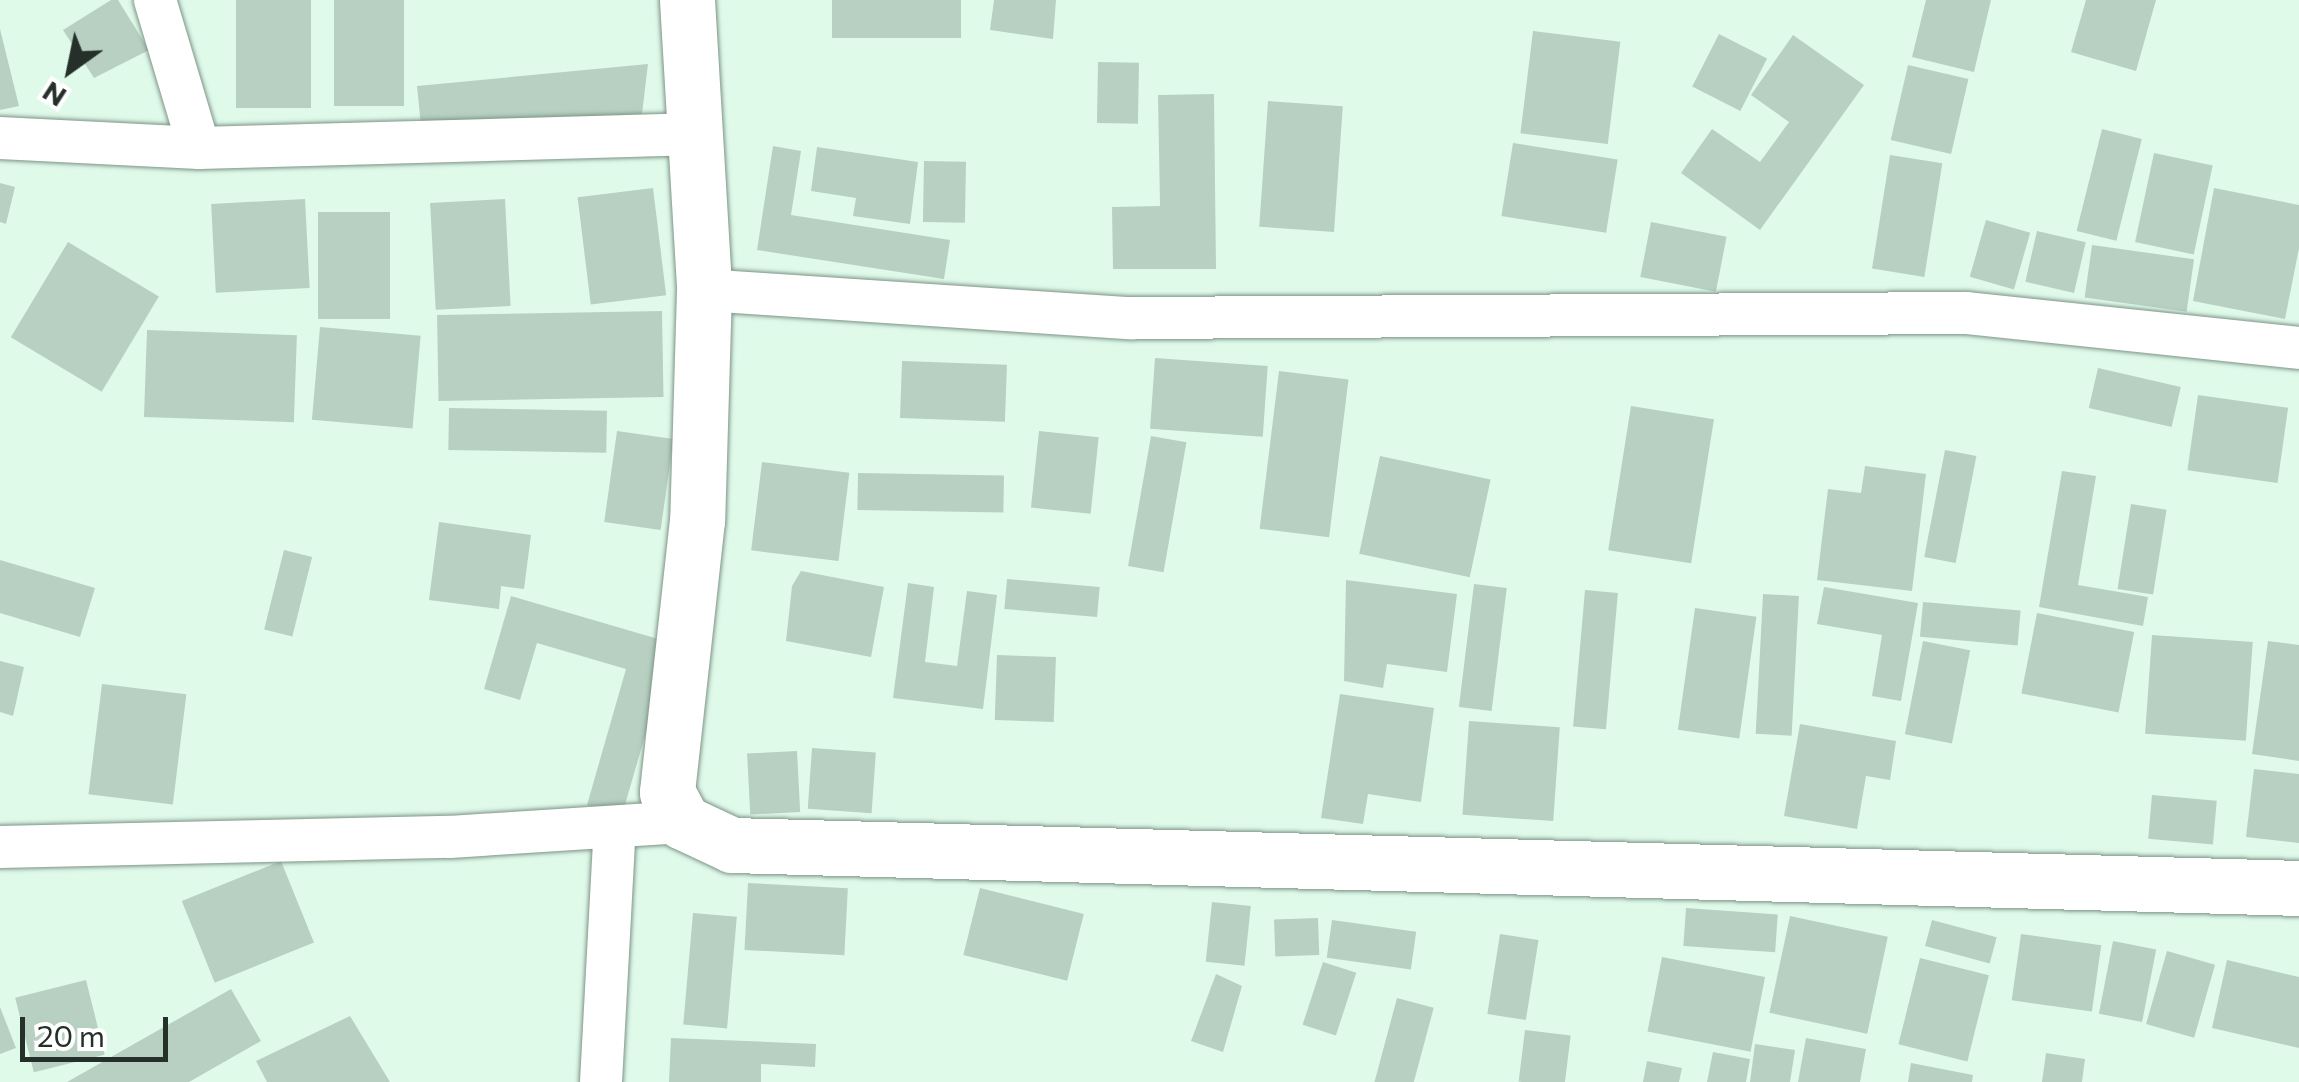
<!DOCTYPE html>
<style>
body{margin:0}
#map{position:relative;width:2299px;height:1082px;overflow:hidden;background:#e0faea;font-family:Commissioner,sans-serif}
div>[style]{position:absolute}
.building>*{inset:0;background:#b7d0c1;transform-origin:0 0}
.roads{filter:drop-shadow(0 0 2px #7d9487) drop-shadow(0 0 2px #7d9487)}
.street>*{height:42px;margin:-21px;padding:0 21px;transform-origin:21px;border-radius:21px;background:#fff}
.secondary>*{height:55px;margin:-27.5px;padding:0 27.5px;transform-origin:27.5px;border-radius:27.5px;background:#fff}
span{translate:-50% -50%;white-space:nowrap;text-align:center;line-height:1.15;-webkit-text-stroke:8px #fff;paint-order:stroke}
.north{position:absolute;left:20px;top:20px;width:100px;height:100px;-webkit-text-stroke:8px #fff;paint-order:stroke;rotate:213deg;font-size:28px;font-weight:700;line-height:40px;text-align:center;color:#26302a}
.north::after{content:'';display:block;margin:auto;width:35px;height:45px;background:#26302a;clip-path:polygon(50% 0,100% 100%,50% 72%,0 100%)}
.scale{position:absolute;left:20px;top:1017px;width:148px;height:45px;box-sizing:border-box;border:5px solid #26302a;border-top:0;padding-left:12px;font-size:30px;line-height:35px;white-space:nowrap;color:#26302a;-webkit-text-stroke:8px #fff;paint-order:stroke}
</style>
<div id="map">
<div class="building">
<div style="clip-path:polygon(111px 0,118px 0,149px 50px,94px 78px,63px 30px)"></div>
<div style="left:236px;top:0;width:75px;height:108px"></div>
<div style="left:334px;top:0;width:70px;height:106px"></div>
<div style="left:832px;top:0;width:129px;height:38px"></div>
<div style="clip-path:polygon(994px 0,1056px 0,1053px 39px,990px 30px)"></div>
<div style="clip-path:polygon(1926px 0,1991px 0,1974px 72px,1912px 57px)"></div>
<div style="clip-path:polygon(2086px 0,2156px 0,2136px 71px,2071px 52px)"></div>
<div style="clip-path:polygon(0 29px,19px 106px,0 110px)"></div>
<div style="left:1533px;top:31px;width:88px;height:103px;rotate:7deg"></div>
<div style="left:1719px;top:34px;width:54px;height:59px;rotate:27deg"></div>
<div style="clip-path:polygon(1793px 35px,1864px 85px,1760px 230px,1681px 173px,1712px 129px,1760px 162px,1789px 122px,1751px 95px)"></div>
<div style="left:1098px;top:62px;width:41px;height:61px;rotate:1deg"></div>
<div style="clip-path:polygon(648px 64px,642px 114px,421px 126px,417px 86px)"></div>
<div style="left:1908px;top:65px;width:62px;height:77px;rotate:13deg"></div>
<div style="clip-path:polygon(1214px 94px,1216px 269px,1113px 269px,1112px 207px,1160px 206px,1158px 95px)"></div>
<div style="left:1268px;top:101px;width:75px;height:126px;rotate:4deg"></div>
<div style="left:2102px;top:129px;width:41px;height:105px;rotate:14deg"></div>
<div style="left:1513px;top:143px;width:106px;height:74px;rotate:9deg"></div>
<div style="clip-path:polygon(773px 146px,801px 151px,791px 215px,950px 240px,944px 279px,757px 250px)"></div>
<div style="clip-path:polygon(817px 147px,918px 162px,910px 224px,853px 216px,856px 198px,811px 191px)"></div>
<div style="left:2154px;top:153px;width:60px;height:91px;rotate:12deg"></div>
<div style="left:1890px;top:155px;width:53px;height:115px;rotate:9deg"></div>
<div style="left:924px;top:161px;width:42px;height:61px;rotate:1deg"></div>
<div style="clip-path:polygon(0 183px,15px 187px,6px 224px,0 222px)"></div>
<div style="left:653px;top:188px;width:108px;height:76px;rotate:83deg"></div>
<div style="clip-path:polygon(2214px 188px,2299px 205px,2299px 248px,2285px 319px,2193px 301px)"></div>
<div style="left:305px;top:199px;width:89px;height:94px;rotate:87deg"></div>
<div style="left:505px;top:199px;width:107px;height:75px;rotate:87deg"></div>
<div style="left:318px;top:212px;width:72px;height:107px"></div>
<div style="left:1986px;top:220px;width:46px;height:59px;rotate:16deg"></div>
<div style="left:1651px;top:222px;width:77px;height:56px;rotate:11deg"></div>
<div style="left:2037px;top:231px;width:50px;height:52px;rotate:13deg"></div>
<div style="left:68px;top:242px;width:106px;height:111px;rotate:31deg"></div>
<div style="left:2092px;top:245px;width:103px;height:53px;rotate:8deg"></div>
<div style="left:662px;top:311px;width:86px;height:225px;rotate:89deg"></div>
<div style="left:320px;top:327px;width:101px;height:93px;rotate:5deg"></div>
<div style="left:147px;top:330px;width:150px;height:87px;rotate:2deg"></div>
<div style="left:1155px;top:358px;width:113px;height:71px;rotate:4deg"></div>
<div style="left:902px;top:361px;width:105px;height:57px;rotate:2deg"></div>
<div style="left:2098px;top:368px;width:85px;height:41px;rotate:13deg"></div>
<div style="left:1279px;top:371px;width:70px;height:159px;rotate:7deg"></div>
<div style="left:2198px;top:395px;width:91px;height:76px;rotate:8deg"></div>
<div style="left:1631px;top:406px;width:84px;height:146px;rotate:9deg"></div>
<div style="left:449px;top:408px;width:158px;height:42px;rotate:1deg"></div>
<div style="left:617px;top:431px;width:57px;height:92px;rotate:8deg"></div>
<div style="left:1039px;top:431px;width:60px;height:77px;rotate:6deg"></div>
<div style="left:1151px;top:436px;width:36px;height:132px;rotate:10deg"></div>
<div style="left:1945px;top:450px;width:32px;height:109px;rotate:11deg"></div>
<div style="left:1380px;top:456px;width:113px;height:100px;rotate:12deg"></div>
<div style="left:762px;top:462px;width:88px;height:89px;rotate:7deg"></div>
<div style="clip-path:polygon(1865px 466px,1926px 474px,1912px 591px,1817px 580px,1828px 489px,1861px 493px)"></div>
<div style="clip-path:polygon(2062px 471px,2096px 476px,2078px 585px,2148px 597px,2143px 626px,2039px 607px)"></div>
<div style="left:858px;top:473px;width:146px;height:37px;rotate:1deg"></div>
<div style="left:2131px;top:504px;width:36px;height:86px;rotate:9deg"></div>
<div style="clip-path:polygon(439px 522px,531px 535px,524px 589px,501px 586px,499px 609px,429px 600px)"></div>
<div style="left:284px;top:550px;width:29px;height:82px;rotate:14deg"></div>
<div style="clip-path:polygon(0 560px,95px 588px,80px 637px,0 613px)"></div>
<div style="clip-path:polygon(801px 571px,884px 587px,871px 657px,786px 641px,792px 586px)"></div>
<div style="left:1007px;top:579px;width:93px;height:30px;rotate:5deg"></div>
<div style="clip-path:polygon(1346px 580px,1457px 594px,1447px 672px,1387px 664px,1383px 688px,1344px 681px)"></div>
<div style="clip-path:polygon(908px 583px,934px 587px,925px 662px,957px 666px,967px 591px,997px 595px,983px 709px,893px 698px)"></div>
<div style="left:1474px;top:584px;width:33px;height:124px;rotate:7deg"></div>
<div style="clip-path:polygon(1824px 587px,1918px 603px,1901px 701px,1872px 696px,1882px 635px,1817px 624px)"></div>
<div style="left:1585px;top:590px;width:33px;height:137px;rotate:5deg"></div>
<div style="left:1763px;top:594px;width:36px;height:140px;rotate:3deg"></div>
<div style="clip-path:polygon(511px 596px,672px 643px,622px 815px,587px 805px,626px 669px,537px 643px,520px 700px,484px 689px)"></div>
<div style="left:1923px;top:602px;width:98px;height:35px;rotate:5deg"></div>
<div style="left:1695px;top:608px;width:62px;height:123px;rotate:8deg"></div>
<div style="left:2037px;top:613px;width:99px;height:82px;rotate:11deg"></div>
<div style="left:2152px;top:635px;width:101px;height:99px;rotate:4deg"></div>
<div style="left:1923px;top:641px;width:48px;height:95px;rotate:11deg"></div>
<div style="clip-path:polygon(2268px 641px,2299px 645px,2299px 761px,2252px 754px)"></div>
<div style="left:997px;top:655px;width:59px;height:65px;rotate:2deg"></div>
<div style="clip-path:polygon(0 661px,24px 667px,13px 716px,0 712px)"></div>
<div style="left:102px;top:684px;width:85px;height:111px;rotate:7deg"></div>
<div style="clip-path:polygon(1340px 694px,1434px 708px,1421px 802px,1368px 794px,1363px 824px,1321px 818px)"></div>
<div style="left:1469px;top:721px;width:91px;height:94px;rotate:4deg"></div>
<div style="clip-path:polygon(1800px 724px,1896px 741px,1890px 780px,1866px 776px,1857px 829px,1784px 816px)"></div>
<div style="left:812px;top:748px;width:64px;height:61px;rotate:4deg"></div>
<div style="left:797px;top:751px;width:61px;height:50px;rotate:87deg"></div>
<div style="clip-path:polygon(2254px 769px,2299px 774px,2299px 843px,2246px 837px)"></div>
<div style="left:2152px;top:795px;width:65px;height:44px;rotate:5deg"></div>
<div style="left:281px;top:861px;width:88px;height:107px;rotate:68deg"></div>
<div style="left:748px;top:883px;width:100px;height:67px;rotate:3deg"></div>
<div style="left:980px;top:888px;width:107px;height:69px;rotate:14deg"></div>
<div style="left:1212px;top:902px;width:39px;height:60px;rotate:6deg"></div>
<div style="left:1686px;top:908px;width:92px;height:38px;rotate:4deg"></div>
<div style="left:693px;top:913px;width:44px;height:112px;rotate:5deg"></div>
<div style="left:1790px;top:916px;width:100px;height:99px;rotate:12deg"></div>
<div style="left:1318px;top:918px;width:37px;height:44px;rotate:88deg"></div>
<div style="left:1332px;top:920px;width:85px;height:38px;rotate:8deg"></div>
<div style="left:1932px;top:920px;width:67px;height:27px;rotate:15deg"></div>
<div style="left:1500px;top:934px;width:39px;height:81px;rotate:9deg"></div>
<div style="left:2021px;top:934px;width:81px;height:67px;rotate:8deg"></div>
<div style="left:2113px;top:941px;width:44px;height:74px;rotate:11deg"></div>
<div style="left:2167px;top:951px;width:50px;height:76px;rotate:16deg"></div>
<div style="left:1662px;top:957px;width:105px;height:76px;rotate:11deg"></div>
<div style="left:1920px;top:958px;width:71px;height:89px;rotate:14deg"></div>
<div style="clip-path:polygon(2227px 960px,2299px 977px,2299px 1048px,2212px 1028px)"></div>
<div style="left:1323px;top:962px;width:35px;height:66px;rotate:18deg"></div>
<div style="clip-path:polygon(1216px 974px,1242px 986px,1223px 1052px,1191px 1041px)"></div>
<div style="left:86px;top:980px;width:77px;height:73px;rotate:76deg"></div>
<div style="clip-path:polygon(231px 989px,261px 1041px,189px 1082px,67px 1082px)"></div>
<div style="left:1397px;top:998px;width:38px;height:87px;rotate:15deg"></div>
<div style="clip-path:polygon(0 1007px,16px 1048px,0 1054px)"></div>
<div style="clip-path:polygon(350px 1016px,390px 1082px,267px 1082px,256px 1061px)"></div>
<div style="left:1525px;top:1030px;width:46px;height:52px;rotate:7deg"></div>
<div style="clip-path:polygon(671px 1038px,816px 1044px,815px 1067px,761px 1064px,761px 1082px,669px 1082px)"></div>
<div style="clip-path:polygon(1806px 1038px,1866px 1049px,1860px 1082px,1798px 1082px)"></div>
<div style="clip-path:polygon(1755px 1044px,1795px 1050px,1790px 1082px,1750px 1082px)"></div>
<div style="clip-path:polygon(1713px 1052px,1750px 1059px,1746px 1082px,1707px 1082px)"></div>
<div style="clip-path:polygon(2046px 1053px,2085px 1059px,2082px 1082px,2042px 1082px)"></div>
<div style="clip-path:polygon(1647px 1061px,1682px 1068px,1679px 1082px,1643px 1082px)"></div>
<div style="clip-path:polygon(1911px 1063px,1973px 1075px,1972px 1082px,1908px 1082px)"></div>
</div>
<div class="roads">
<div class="street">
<div style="left:155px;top:0;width:154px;rotate:73.4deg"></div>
<div style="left:0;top:138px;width:199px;rotate:2.9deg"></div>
<div style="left:199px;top:148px;width:491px;rotate:-1.6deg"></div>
<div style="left:704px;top:290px;width:428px;rotate:3.8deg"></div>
<div style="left:1131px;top:318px;width:836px;rotate:-0.34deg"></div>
<div style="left:1967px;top:313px;width:334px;rotate:6deg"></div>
<div style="left:0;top:847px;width:450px;rotate:-1.3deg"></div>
<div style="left:450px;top:837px;width:233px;rotate:-3.7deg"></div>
<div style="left:601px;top:1082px;width:255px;rotate:-86.9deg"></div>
</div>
<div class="secondary">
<div style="left:687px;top:0;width:290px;rotate:86.6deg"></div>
<div style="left:704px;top:290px;width:230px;rotate:91.7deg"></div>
<div style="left:697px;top:520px;width:274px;rotate:96.3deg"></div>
<div style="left:667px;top:792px;width:34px;rotate:62deg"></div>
<div style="left:683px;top:822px;width:54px;rotate:25.1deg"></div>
<div style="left:732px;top:845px;width:1568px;rotate:1.57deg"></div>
</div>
</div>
<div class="north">N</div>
<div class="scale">20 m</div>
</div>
